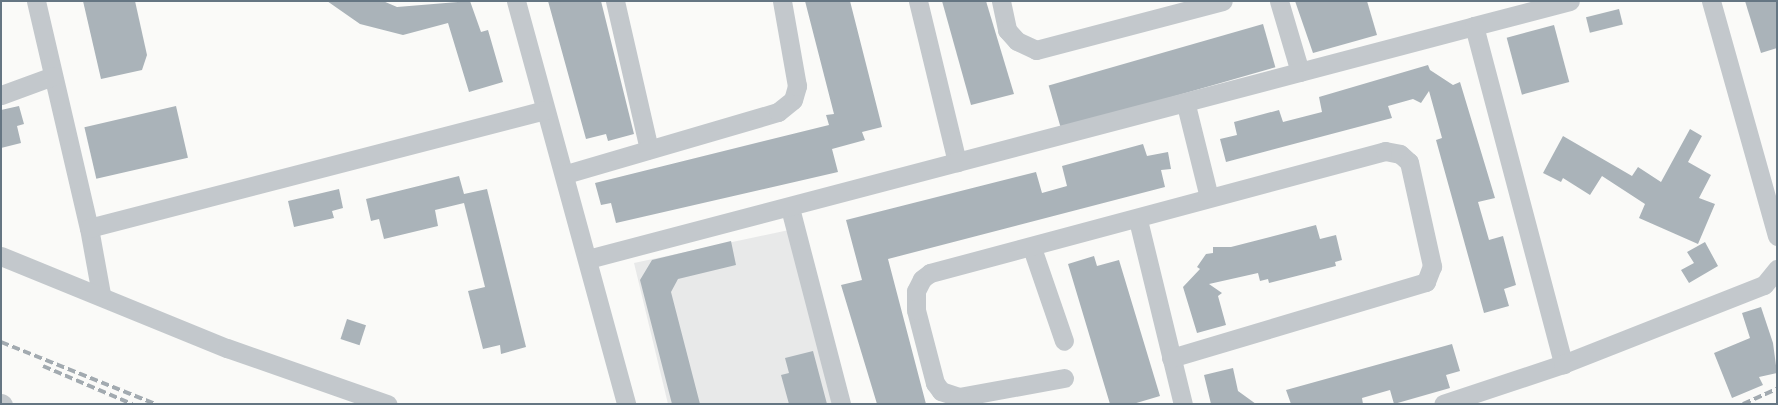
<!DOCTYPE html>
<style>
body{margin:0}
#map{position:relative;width:1778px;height:405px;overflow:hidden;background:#fafaf8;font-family:Karla,sans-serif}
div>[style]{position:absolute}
.built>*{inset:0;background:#e8e9e9}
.building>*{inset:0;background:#aab3b9;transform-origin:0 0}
.minor>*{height:19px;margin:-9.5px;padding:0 9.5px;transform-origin:9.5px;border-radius:9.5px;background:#c3c8cc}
.rail>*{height:4px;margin-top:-2px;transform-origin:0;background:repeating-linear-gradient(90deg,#a2aab0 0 8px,transparent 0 12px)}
span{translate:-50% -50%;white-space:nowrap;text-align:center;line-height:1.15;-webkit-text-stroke:5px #fff;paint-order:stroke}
.frame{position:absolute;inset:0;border:2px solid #657683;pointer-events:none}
</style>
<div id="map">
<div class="built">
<div style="clip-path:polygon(789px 230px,833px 404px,668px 404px,634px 263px)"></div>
</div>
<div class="building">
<div style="clip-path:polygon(83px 1px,135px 1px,147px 55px,142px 70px,101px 79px)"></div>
<div style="clip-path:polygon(327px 1px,383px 1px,397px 7px,470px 1px,481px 32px,488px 30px,503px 82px,469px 92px,448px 23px,403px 35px,360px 24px)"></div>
<div style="clip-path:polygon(548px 1px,601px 1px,634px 134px,608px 141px,606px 134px,586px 139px)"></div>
<div style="clip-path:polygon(805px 1px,850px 1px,882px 127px,862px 132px,865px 140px,832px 149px,838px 172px,616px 223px,611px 203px,601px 205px,595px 183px,829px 125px,826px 115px,834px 114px)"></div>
<div style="clip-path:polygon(942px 1px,986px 1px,1014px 94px,971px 105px)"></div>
<div style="clip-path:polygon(1295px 1px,1367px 1px,1377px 35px,1313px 53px)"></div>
<div style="clip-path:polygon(1745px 1px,1777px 1px,1777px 48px,1761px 53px)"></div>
<div style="left:1619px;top:9px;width:16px;height:34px;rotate:76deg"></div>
<div style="left:1263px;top:24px;width:45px;height:223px;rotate:74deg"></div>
<div style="left:1554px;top:25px;width:59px;height:49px;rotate:75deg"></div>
<div style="clip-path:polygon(1428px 65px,1430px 70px,1453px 85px,1460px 82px,1495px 198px,1478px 202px,1489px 240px,1503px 236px,1516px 285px,1504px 289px,1509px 306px,1484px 313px,1436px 140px,1442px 138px,1429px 91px,1421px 103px,1413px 99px,1388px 106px,1392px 118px,1226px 162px,1220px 139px,1237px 135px,1234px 122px,1279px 110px,1283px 122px,1322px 112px,1319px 97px)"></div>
<div style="clip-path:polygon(19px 106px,24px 124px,17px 126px,21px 143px,1px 148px,1px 110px)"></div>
<div style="left:176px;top:106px;width:53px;height:94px;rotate:77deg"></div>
<div style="clip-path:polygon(1690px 129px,1702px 136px,1688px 162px,1711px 175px,1699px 198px,1715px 204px,1698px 244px,1639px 218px,1645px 204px,1602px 176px,1590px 195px,1563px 178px,1561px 182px,1543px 173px,1563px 136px,1632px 176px,1638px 167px,1661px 182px)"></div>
<div style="clip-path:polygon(1143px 144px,1147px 156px,1168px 152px,1171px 169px,1161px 170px,1165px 187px,888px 259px,926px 404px,877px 404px,841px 285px,862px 280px,846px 220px,1036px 172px,1042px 193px,1067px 186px,1062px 166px)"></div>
<div style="clip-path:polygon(459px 176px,464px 194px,487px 189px,526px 347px,501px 354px,500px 345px,483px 349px,468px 291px,485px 287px,464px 203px,435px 210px,438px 226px,384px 239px,379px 219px,371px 221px,366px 199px)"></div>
<div style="clip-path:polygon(339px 189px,343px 208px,332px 211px,334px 218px,294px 227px,288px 201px)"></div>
<div style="clip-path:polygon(1316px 225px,1320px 239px,1336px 235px,1342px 260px,1335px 262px,1336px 266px,1269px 283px,1268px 279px,1260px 281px,1258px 273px,1209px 284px,1222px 293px,1218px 296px,1226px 325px,1197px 333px,1183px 287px,1200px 269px,1197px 267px,1206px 254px,1213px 253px,1213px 247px,1231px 247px)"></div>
<div style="clip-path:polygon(731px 241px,736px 265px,678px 279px,671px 292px,700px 404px,672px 404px,640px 280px,652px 260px)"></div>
<div style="clip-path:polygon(1705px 242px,1718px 266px,1689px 283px,1681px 270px,1694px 263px,1687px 252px)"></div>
<div style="clip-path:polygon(1094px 256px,1097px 266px,1119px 260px,1160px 396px,1133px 404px,1110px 404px,1068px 264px)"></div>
<div style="clip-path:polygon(1761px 307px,1773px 343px,1777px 373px,1759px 377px,1763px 385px,1732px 398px,1714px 353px,1750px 338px,1742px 313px)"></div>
<div style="left:347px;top:319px;width:20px;height:21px;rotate:18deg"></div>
<div style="clip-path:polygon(1452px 344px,1460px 371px,1446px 375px,1450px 388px,1394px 404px,1390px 390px,1362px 398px,1363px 404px,1291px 404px,1286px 390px)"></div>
<div style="clip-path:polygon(813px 351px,827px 404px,789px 404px,781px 375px,789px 373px,785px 358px)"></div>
<div style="clip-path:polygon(1233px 368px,1238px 391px,1256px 404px,1211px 404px,1204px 375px)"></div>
</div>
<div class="minor">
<div style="left:36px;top:1px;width:233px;rotate:76.9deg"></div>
<div style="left:89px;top:228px;width:67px;rotate:79.7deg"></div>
<div style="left:516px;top:1px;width:418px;rotate:74.7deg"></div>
<div style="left:615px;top:1px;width:152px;rotate:77.1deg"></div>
<div style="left:918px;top:1px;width:166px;rotate:76.4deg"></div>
<div style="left:1001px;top:1px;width:30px;rotate:78deg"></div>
<div style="left:1007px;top:30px;width:15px;rotate:48deg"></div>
<div style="left:1017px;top:41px;width:21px;rotate:25deg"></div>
<div style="left:1036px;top:50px;width:193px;rotate:-14.7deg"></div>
<div style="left:1279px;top:1px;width:74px;rotate:73.5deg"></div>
<div style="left:1711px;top:1px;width:244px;rotate:74.3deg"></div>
<div style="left:1474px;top:26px;width:99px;rotate:-14.6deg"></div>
<div style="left:1px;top:95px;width:55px;rotate:-20.1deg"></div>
<div style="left:1186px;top:105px;width:95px;rotate:76deg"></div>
<div style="left:566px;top:174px;width:221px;rotate:-16.3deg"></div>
<div style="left:778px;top:112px;width:19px;rotate:-39deg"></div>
<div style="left:793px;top:100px;width:15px;rotate:-74deg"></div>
<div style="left:797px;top:86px;width:86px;rotate:-100deg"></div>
<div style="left:790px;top:208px;width:203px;rotate:75.4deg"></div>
<div style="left:1138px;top:220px;width:189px;rotate:76.3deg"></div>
<div style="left:89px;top:228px;width:471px;rotate:-14.5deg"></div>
<div style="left:1032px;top:248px;width:98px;rotate:71deg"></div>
<div style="left:1px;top:256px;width:244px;rotate:22.2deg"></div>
<div style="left:227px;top:348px;width:170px;rotate:19.3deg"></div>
<div style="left:588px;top:259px;width:916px;rotate:-14.73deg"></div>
<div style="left:1474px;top:26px;width:350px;rotate:75.2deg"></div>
<div style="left:1563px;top:364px;width:126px;rotate:161.6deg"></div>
<div style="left:1563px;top:364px;width:216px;rotate:-21.5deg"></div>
<div style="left:1764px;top:285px;width:21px;rotate:-51deg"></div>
<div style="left:1064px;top:378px;width:107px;rotate:169.7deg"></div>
<div style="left:959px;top:397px;width:19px;rotate:-162deg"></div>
<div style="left:941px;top:391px;width:10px;rotate:-127deg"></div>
<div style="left:935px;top:383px;width:75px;rotate:-104.6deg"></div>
<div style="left:916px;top:310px;width:19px;rotate:-90deg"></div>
<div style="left:916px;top:291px;width:13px;rotate:-63deg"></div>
<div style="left:922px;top:279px;width:10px;rotate:-37deg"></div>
<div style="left:930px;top:273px;width:471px;rotate:-15deg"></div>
<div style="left:1385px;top:151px;width:15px;rotate:11deg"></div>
<div style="left:1400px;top:154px;width:12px;rotate:42deg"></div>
<div style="left:1409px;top:162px;width:107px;rotate:77.5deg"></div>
<div style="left:1432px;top:266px;width:17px;rotate:111deg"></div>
<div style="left:1426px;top:282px;width:266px;rotate:163.4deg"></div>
<div style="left:1px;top:403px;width:2px;rotate:27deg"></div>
</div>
<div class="rail">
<div style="left:1px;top:342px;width:166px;rotate:21.9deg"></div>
<div style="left:43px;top:366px;width:97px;rotate:23.1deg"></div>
<div style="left:1743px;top:404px;width:37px;rotate:-24deg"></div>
</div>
<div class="frame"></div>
</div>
